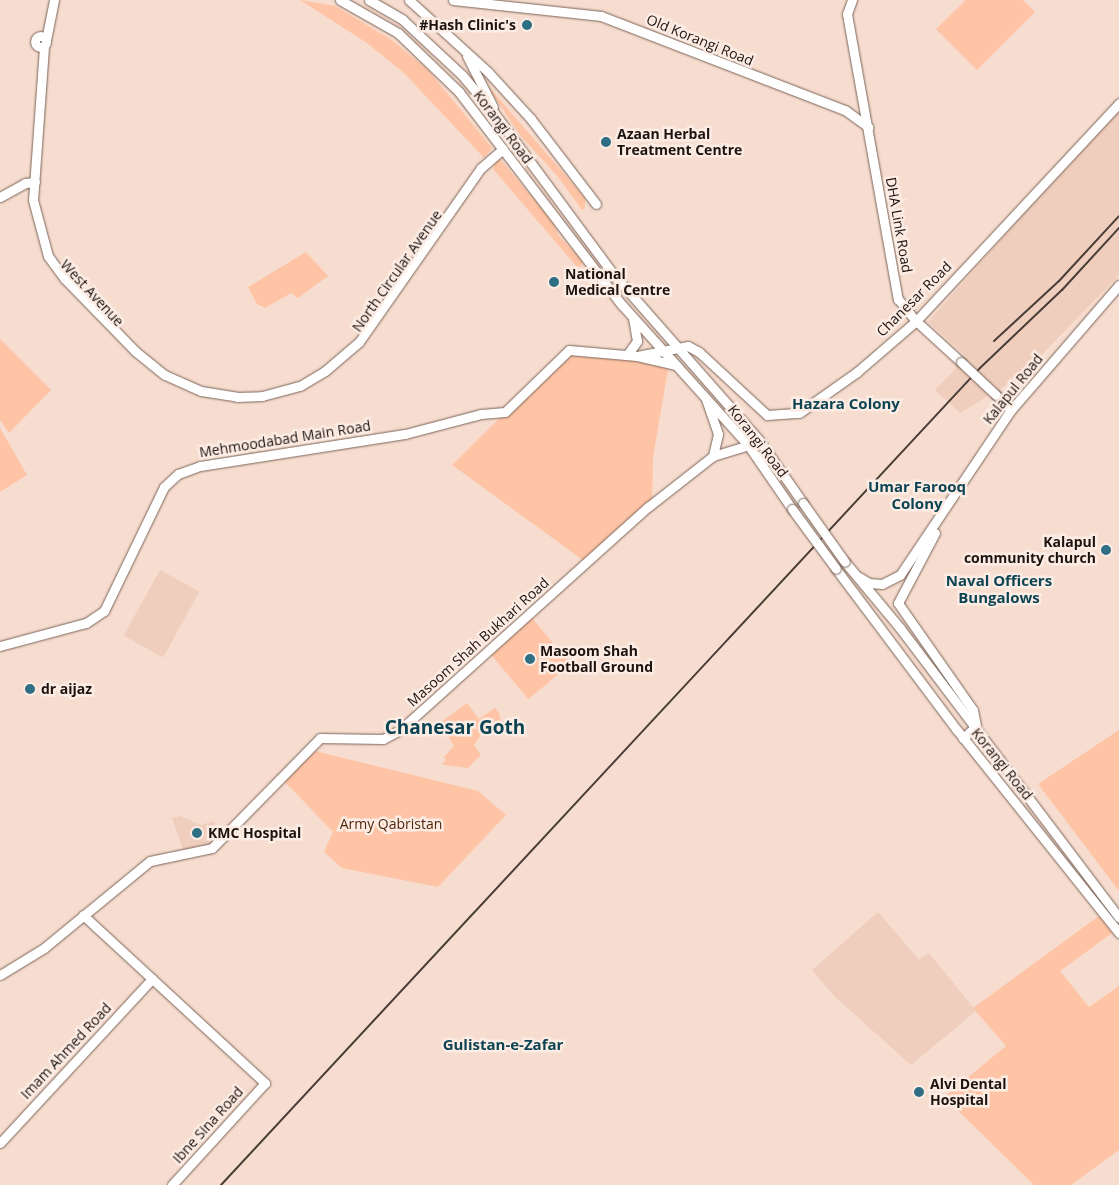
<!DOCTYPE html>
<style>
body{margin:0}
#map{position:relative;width:1119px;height:1185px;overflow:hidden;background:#f7ddcf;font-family:"Open Sans",sans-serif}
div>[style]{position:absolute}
.built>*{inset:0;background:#f0cebd;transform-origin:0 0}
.green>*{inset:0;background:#fec4a5;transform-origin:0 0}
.roads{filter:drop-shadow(0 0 1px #7a6458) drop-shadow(0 0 1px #7a6458)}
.secondary>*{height:9px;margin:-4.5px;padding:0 4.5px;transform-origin:4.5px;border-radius:4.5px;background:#fff}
.secondary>.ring{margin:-4.5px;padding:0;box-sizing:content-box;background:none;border:9px solid #fff;border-radius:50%}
.primary>*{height:9px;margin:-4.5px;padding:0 4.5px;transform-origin:4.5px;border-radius:4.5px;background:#fff}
.rail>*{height:2px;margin:-1px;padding:0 1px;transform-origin:1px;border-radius:1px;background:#493d37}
.bridges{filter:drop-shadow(0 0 1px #7a6458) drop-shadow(0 0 1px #7a6458)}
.secondary-bridge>*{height:9px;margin:-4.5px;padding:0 4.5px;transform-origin:4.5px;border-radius:4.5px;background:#fff}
.primary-bridge>*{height:9px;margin:-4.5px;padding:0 4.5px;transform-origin:4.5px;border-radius:4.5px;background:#fff}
.dots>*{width:14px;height:14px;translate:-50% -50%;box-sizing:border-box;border:2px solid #fcece4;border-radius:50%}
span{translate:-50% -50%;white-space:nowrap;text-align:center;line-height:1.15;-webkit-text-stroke:5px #fcece4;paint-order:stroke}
.poi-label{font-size:14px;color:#1c130f;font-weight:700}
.right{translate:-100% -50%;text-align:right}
.left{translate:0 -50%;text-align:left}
.street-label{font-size:14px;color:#1c130f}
.park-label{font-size:14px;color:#51270c}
.neighbourhood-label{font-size:15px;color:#0d4454;font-weight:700}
.district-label{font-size:19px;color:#0d4454;font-weight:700}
</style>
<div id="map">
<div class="built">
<div style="clip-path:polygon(1119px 105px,1119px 275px,1021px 376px,960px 413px,935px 390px,967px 357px,928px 322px)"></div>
<div style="left:160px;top:570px;width:45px;height:75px;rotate:29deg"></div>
<div style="clip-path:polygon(180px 816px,201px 825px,214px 821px,219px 840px,185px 854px,172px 818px)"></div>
<div style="clip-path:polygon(878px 912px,919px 960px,929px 953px,976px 1011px,911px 1065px,835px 997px,812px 970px)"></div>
</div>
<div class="green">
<div style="clip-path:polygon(300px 0,335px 6px,392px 40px,428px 70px,492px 148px,484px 158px,405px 74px,367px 43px)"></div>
<div style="clip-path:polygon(966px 0,1023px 0,1035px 12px,977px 70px,936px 29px)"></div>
<div style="clip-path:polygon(483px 80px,585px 198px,585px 208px,582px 210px,558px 177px,520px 135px)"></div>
<div style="clip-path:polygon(496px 159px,500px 159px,554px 223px,558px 235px,583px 261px,581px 266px,577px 267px,493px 169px)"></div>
<div style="clip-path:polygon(306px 252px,328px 276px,298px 298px,291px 293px,265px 308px,257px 304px,248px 287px)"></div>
<div style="clip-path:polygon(0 339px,51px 390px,9px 433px,0 420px)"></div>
<div style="clip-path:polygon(569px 350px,669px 364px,653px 457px,652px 504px,587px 563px,452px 465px)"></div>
<div style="clip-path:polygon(0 428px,27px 475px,0 492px)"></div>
<div style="left:532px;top:618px;width:60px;height:55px;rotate:50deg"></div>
<div style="clip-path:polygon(467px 703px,479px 719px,495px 708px,499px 713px,503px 734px,486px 727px,474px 745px,481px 755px,468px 768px,445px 765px,442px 764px,446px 760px,444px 757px,454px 746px,440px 723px)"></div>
<div style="clip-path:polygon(1119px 730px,1119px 891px,1038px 784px)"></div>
<div style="clip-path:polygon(315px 751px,478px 791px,506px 815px,438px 887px,342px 868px,324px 852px,333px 832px,284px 781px)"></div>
<div style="clip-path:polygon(1103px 913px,1116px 930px,1060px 971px,1089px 1007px,1119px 986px,1119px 1150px,1071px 1185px,1034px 1185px,944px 1097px,1006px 1046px,973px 1008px)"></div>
</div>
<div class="roads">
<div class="secondary">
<div style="left:409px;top:0;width:107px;rotate:42.3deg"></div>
<div style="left:488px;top:72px;width:64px;rotate:47.5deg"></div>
<div style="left:531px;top:119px;width:107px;rotate:52.6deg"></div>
<div style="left:453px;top:0;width:149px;rotate:6.2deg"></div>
<div style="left:601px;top:16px;width:261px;rotate:21.1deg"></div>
<div style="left:845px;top:110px;width:29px;rotate:36deg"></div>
<div style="left:852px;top:0;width:15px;rotate:110deg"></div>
<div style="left:847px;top:14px;width:290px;rotate:79.9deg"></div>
<div style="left:898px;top:299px;width:28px;rotate:51deg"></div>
<div style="left:916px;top:321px;width:61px;rotate:42.3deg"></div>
<div class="ring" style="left:35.5px;top:36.5px;width:2px;height:2px"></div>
<div style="left:46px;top:40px;width:41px;rotate:-78.7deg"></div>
<div style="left:44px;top:47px;width:153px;rotate:94.1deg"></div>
<div style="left:33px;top:200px;width:58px;rotate:75deg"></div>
<div style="left:48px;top:256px;width:29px;rotate:54deg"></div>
<div style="left:65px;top:279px;width:100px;rotate:45.8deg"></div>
<div style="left:135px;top:351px;width:38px;rotate:39deg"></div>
<div style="left:165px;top:375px;width:39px;rotate:24deg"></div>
<div style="left:201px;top:391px;width:36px;rotate:9deg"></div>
<div style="left:237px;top:397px;width:25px;rotate:-2deg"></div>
<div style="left:262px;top:396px;width:39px;rotate:-15deg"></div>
<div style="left:300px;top:386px;width:29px;rotate:-31deg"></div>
<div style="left:325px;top:371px;width:45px;rotate:-40.5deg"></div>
<div style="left:359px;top:342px;width:213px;rotate:-55deg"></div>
<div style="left:481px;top:168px;width:29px;rotate:-41deg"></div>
<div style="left:0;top:197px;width:29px;rotate:-29deg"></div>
<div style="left:25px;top:183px;width:10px;rotate:-6deg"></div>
<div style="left:996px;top:395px;width:21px;rotate:45deg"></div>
<div style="left:706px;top:399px;width:37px;rotate:71deg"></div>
<div style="left:718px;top:434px;width:23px;rotate:103deg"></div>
<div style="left:935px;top:533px;width:79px;rotate:117.9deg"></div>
<div style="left:898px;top:603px;width:131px;rotate:55deg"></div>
<div style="left:973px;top:710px;width:16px;rotate:79deg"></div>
<div style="left:976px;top:726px;width:18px;rotate:137deg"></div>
<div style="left:859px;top:577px;width:12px;rotate:31deg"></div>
<div style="left:869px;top:583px;width:13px;rotate:4deg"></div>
<div style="left:882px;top:584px;width:20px;rotate:-27deg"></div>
<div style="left:900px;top:575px;width:199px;rotate:-56.1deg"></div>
<div style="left:1011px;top:410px;width:165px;rotate:-49.2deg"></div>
<div style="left:0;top:646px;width:89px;rotate:-15deg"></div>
<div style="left:86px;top:623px;width:22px;rotate:-34deg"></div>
<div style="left:104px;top:611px;width:138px;rotate:-64.2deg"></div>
<div style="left:164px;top:487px;width:19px;rotate:-43deg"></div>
<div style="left:178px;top:474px;width:23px;rotate:-20deg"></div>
<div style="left:200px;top:466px;width:207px;rotate:-8.9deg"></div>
<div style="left:405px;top:434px;width:79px;rotate:-14.7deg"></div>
<div style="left:481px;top:414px;width:24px;rotate:-5deg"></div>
<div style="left:505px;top:412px;width:89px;rotate:-44.1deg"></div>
<div style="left:569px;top:350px;width:68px;rotate:5deg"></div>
<div style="left:637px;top:356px;width:52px;rotate:-11.1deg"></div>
<div style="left:688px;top:346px;width:13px;rotate:29deg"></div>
<div style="left:699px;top:352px;width:93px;rotate:42.8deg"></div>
<div style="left:767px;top:415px;width:32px;rotate:-4deg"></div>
<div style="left:799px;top:413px;width:71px;rotate:-35.3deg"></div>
<div style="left:857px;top:372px;width:78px;rotate:-40.8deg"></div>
<div style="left:916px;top:321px;width:298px;rotate:-47deg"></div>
<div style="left:83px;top:915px;width:248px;rotate:42.7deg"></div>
<div style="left:265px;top:1083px;width:138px;rotate:132.4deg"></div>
<div style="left:0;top:975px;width:52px;rotate:-31.5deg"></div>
<div style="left:44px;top:948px;width:137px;rotate:-39.4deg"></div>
<div style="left:150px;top:861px;width:63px;rotate:-11.8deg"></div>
<div style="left:212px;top:848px;width:154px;rotate:-45.5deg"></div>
<div style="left:320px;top:738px;width:63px;rotate:0.9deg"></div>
<div style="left:383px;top:739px;width:19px;rotate:-28deg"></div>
<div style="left:400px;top:730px;width:334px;rotate:-42deg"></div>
<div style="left:648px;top:507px;width:83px;rotate:-38.1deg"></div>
<div style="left:713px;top:456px;width:37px;rotate:-17deg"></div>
<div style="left:0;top:1143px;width:224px;rotate:-47.2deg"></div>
</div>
<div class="primary">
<div style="left:340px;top:0;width:67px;rotate:29.6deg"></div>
<div style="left:398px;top:33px;width:85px;rotate:44deg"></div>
<div style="left:459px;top:92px;width:268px;rotate:52.6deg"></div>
<div style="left:622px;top:305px;width:188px;rotate:48deg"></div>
<div style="left:748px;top:445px;width:78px;rotate:55.5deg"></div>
<div style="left:369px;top:0;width:39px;rotate:30deg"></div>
<div style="left:403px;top:20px;width:81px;rotate:43deg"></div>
<div style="left:462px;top:75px;width:50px;rotate:49.9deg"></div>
<div style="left:494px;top:113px;width:202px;rotate:53.5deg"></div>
<div style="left:614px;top:275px;width:220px;rotate:48.7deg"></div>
<div style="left:759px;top:440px;width:77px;rotate:55.1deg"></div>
<div style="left:467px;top:56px;width:57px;rotate:63deg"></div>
<div style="left:627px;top:355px;width:17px;rotate:-54deg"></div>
<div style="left:637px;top:341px;width:22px;rotate:-100deg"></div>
<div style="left:637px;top:356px;width:39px;rotate:13deg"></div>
<div style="left:845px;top:562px;width:86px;rotate:50.2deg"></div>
<div style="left:900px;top:628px;width:363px;rotate:52.9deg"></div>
<div style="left:836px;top:569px;width:201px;rotate:53.1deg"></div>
<div style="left:957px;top:730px;width:260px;rotate:51.4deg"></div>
</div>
</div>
<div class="rail">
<div style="left:994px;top:341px;width:88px;rotate:-42.7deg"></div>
<div style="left:1059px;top:281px;width:88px;rotate:-47.3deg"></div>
<div style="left:221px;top:1185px;width:1115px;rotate:-47.11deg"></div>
<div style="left:980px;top:368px;width:113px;rotate:-43.6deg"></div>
<div style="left:1062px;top:290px;width:84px;rotate:-47.4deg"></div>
</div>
<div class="bridges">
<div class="secondary-bridge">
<div style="left:961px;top:362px;width:48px;rotate:43.3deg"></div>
</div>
<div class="primary-bridge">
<div style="left:803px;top:503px;width:72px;rotate:54.6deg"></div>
<div style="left:792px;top:509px;width:74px;rotate:53.7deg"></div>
</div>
</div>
<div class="dots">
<div style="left:527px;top:25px;background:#2f6f83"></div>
<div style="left:606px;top:142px;background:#2f6f83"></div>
<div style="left:554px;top:282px;background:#2f6f83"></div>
<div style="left:1106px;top:550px;background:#2f6f83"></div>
<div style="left:530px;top:659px;background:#2f6f83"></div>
<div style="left:30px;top:689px;background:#2f6f83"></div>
<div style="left:197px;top:833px;background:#2f6f83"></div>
<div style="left:919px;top:1092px;background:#2f6f83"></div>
</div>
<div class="poi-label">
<span class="right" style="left:516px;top:25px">#Hash Clinic's</span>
<span class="left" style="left:617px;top:142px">Azaan Herbal<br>Treatment Centre</span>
<span class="left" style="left:565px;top:282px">National<br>Medical Centre</span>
<span class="right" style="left:1096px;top:550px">Kalapul<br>community church</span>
<span class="left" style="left:540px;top:659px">Masoom Shah<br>Football Ground</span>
<span class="left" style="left:41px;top:689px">dr aijaz</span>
<span class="left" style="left:208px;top:833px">KMC Hospital</span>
<span class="left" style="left:930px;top:1092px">Alvi Dental<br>Hospital</span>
</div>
<div class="street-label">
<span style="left:700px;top:40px;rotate:22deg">Old Korangi Road</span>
<span style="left:503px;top:127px;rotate:53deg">Korangi Road</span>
<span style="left:899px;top:225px;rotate:80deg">DHA Link Road</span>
<span style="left:397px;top:271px;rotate:-55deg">North Circular Avenue</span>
<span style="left:92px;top:293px;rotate:47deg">West Avenue</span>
<span style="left:914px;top:299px;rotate:-45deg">Chanesar Road</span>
<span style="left:1013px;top:389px;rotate:-51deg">Kalapul Road</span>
<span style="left:285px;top:439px;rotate:-9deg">Mehmoodabad Main Road</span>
<span style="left:758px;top:441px;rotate:52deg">Korangi Road</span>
<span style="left:478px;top:642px;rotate:-42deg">Masoom Shah Bukhari Road</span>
<span style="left:1002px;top:764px;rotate:51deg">Korangi Road</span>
<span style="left:66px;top:1051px;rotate:-47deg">Imam Ahmed Road</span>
<span style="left:208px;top:1125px;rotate:-48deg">Ibne Sina Road</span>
</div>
<div class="park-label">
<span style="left:391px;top:824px">Army Qabristan</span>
</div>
<div class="neighbourhood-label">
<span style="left:846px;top:404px">Hazara Colony</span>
<span style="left:917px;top:495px">Umar Farooq<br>Colony</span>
<span style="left:999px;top:589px">Naval Officers<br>Bungalows</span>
<span style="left:503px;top:1045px">Gulistan-e-Zafar</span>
</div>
<div class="district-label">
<span style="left:455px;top:728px">Chanesar Goth</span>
</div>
</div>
